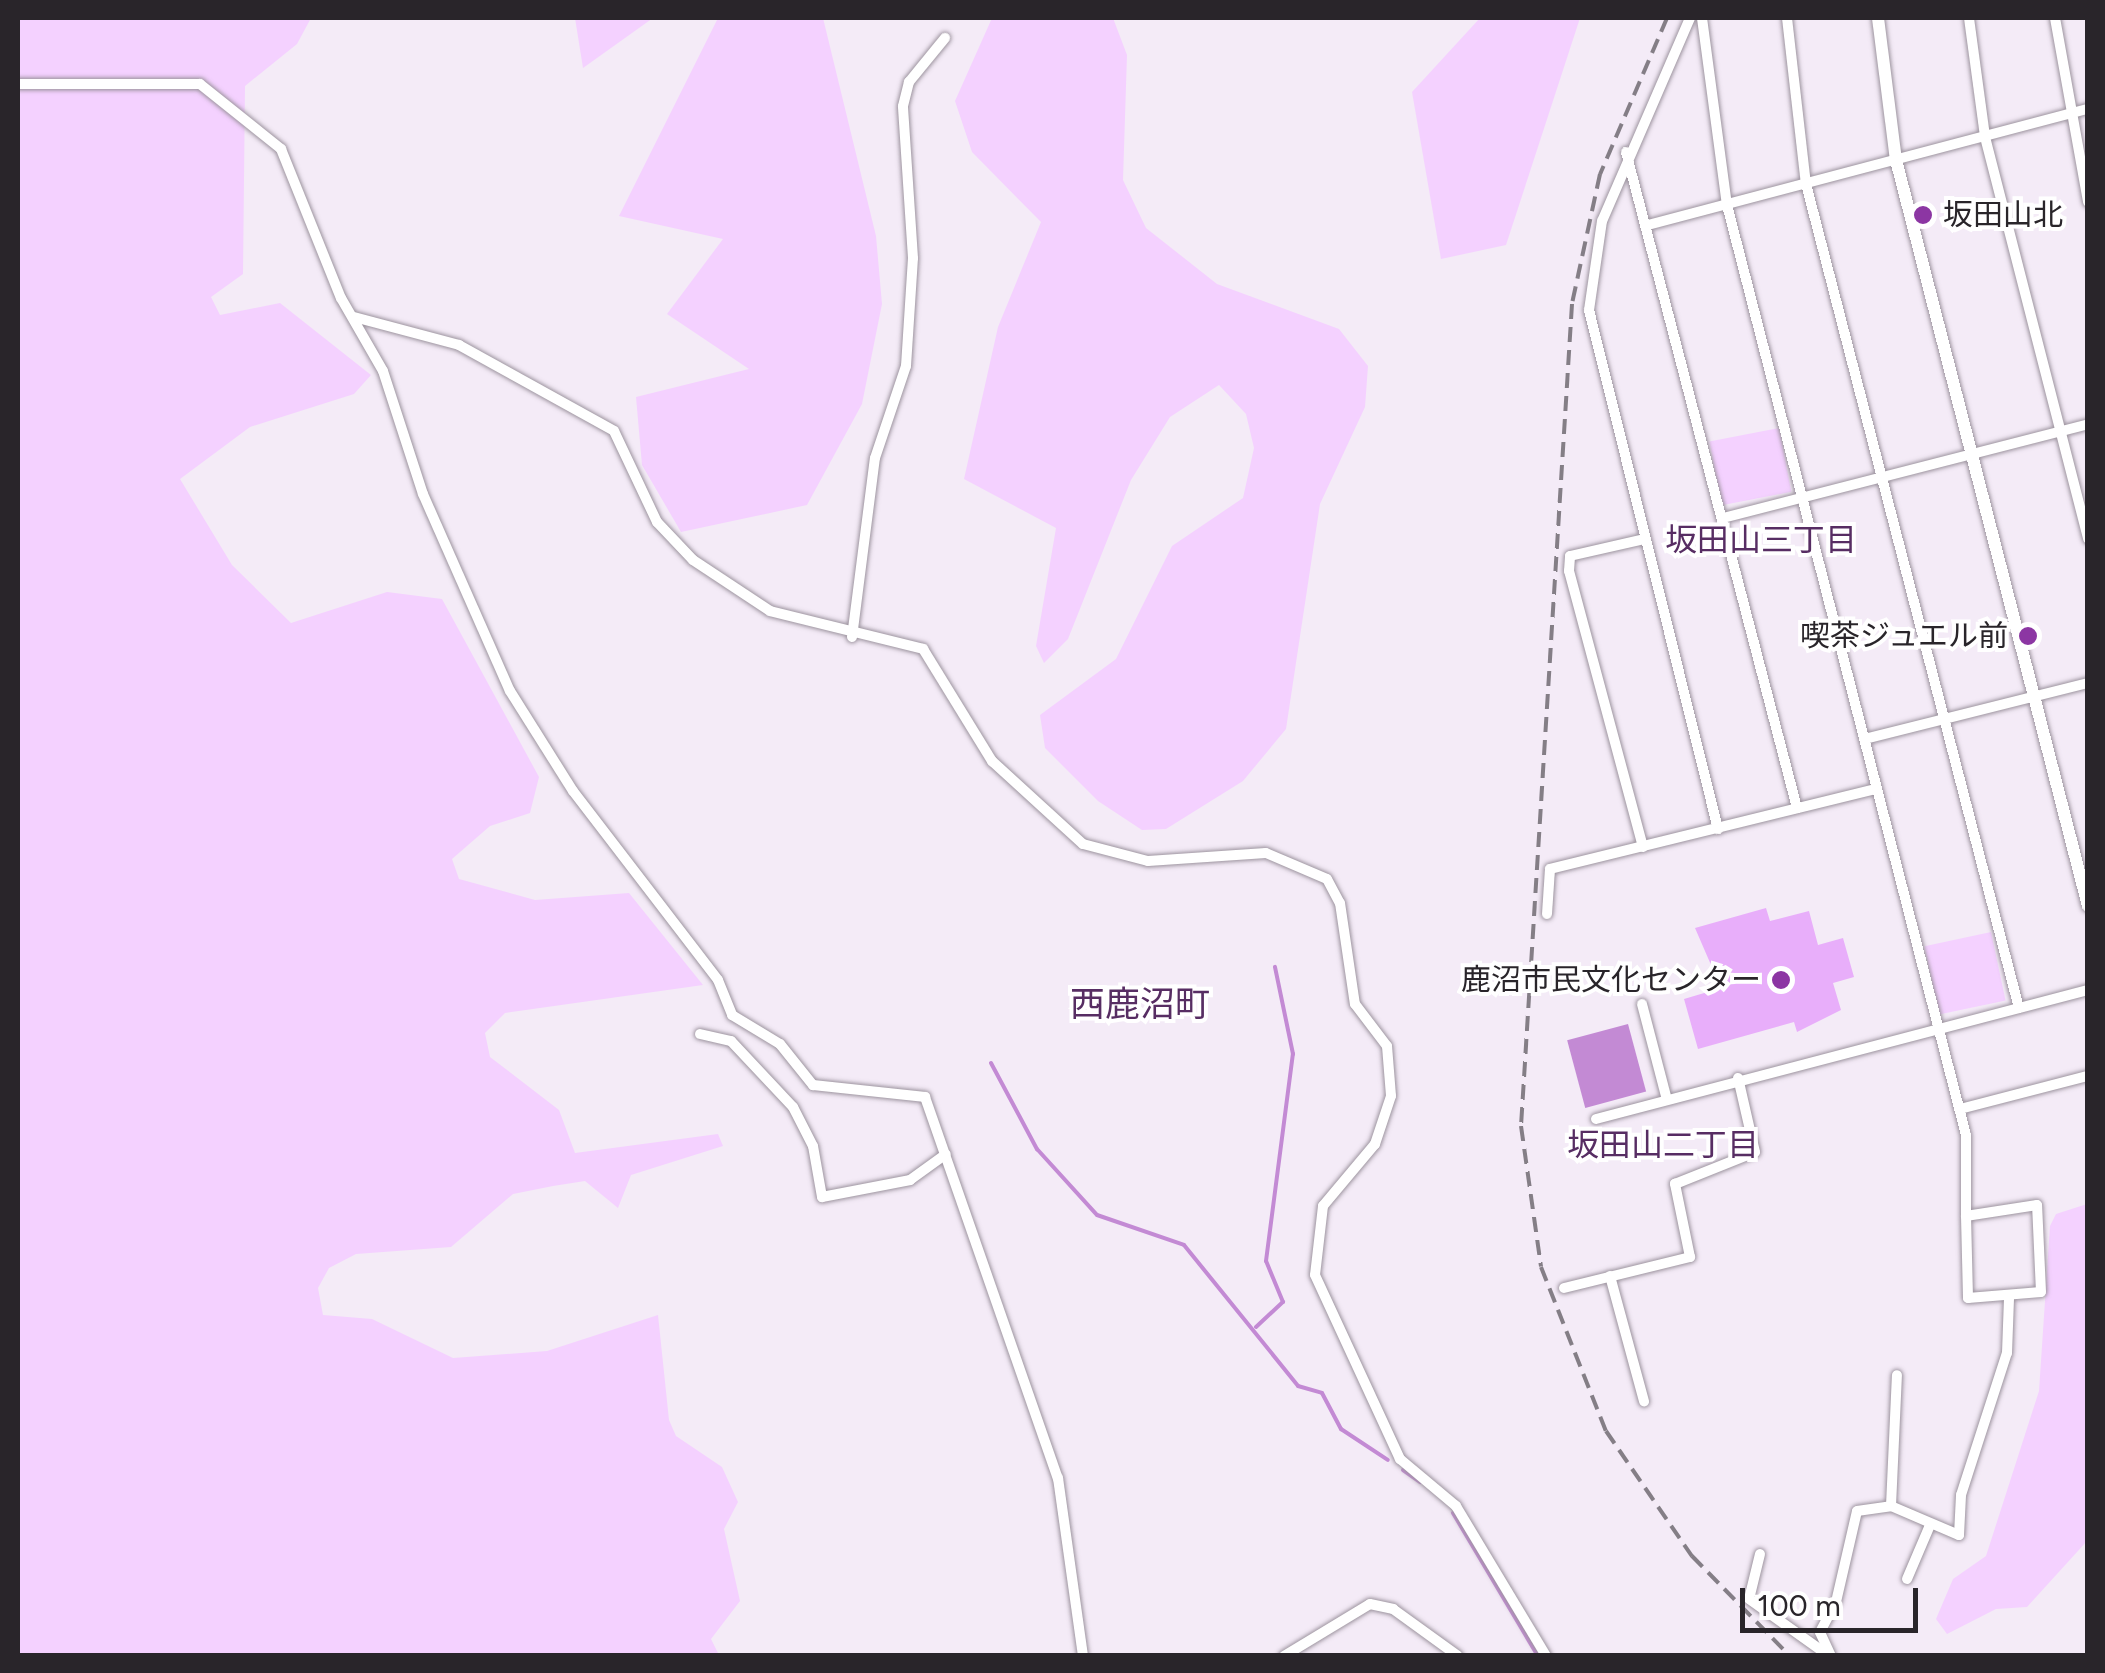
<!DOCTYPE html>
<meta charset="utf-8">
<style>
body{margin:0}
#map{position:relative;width:2105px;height:1673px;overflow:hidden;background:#f4ebf7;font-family:Figtree,"Noto Sans JP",sans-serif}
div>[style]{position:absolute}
.green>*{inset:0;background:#f4d1ff;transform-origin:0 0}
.water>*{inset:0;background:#c38ad4;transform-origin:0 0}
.stream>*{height:4px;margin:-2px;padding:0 2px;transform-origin:2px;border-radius:2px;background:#c38ad4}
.building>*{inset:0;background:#e8aefa}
.roads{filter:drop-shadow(0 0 2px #9d949f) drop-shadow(0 0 2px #9d949f)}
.minor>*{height:10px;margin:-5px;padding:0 5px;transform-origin:5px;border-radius:5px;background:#fff}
.tertiary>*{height:12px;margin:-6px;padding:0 6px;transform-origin:6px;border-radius:6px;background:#fff}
.rail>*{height:4px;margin-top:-2px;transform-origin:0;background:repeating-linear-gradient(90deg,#847e86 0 15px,transparent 0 23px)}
.dots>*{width:28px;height:28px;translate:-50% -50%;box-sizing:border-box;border:5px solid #fff;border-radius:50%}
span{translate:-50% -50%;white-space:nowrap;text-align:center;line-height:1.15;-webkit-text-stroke:8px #fff;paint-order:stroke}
.poi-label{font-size:30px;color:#29252a}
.left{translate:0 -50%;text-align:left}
.right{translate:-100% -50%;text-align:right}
.neighbourhood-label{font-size:32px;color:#572d63}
.quarter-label{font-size:35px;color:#572d63}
.frame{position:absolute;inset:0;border:20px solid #29252a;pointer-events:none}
.scale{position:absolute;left:1740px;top:1588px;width:178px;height:45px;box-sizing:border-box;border:5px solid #29252a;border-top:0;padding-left:12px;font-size:30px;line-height:35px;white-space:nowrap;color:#29252a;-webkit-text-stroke:8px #fff;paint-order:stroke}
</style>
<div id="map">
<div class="green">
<div style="clip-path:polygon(18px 18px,311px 18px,297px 44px,245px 86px,243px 274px,211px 297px,220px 315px,280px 303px,371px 375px,354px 394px,250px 427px,180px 479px,232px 565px,291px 623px,387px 592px,442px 599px,539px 777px,530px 813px,490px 826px,452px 859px,459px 879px,535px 900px,629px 893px,703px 985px,505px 1013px,485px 1033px,490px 1057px,559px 1110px,575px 1153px,718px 1134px,723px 1146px,631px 1175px,618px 1208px,585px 1181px,553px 1186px,513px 1194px,451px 1247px,356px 1254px,329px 1268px,318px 1288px,323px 1315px,372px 1319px,453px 1358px,547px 1351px,658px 1315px,669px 1420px,676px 1436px,722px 1467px,738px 1502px,724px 1529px,740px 1601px,711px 1639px,719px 1655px,18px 1655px)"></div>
<div style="clip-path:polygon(575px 18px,653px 18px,583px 68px)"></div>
<div style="clip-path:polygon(718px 18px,823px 18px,876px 236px,882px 304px,862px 404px,807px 505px,681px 532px,642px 465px,636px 397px,749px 369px,667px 314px,723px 239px,619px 216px)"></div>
<div style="clip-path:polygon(992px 18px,1113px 18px,1127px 55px,1123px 180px,1146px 228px,1217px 284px,1339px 329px,1368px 366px,1365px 407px,1320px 504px,1286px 729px,1243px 781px,1166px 829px,1142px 830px,1098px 801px,1045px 748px,1040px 715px,1116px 659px,1172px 546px,1243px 498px,1254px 448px,1246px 414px,1219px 385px,1170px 417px,1131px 480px,1068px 639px,1044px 663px,1036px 646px,1056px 528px,964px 479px,998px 327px,1041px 222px,972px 152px,955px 101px)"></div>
<div style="clip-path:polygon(1480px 18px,1580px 18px,1506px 245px,1441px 259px,1412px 92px)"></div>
<div style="left:1779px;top:428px;width:65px;height:71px;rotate:79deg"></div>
<div style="left:1991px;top:932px;width:70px;height:68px;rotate:78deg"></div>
<div style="clip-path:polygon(2087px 1204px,2087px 1541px,2027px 1607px,1996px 1609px,1947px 1634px,1936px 1619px,1953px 1579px,1986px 1556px,2039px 1391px,2050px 1226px,2056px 1214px)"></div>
</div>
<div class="water">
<div style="left:1628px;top:1024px;width:70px;height:63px;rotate:75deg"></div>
</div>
<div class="stream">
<div style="left:991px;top:1063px;width:98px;rotate:61.9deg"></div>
<div style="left:1037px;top:1149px;width:89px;rotate:47.7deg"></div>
<div style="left:1097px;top:1215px;width:92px;rotate:19deg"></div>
<div style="left:1184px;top:1245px;width:181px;rotate:51deg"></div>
<div style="left:1298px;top:1386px;width:25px;rotate:16deg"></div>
<div style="left:1322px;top:1393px;width:41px;rotate:62.2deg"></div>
<div style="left:1341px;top:1429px;width:56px;rotate:33.4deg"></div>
<div style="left:1256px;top:1327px;width:37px;rotate:-43deg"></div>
<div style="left:1283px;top:1302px;width:44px;rotate:-112.5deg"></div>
<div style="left:1266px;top:1261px;width:209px;rotate:-82.6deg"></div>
<div style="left:1293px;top:1054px;width:89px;rotate:-101.7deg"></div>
<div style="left:1403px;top:1470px;width:21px;rotate:35deg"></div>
<div style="left:1453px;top:1513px;width:166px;rotate:59.3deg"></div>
</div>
<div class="building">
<div style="clip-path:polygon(1766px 908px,1770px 921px,1809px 911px,1818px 945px,1843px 938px,1854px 977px,1833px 983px,1841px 1010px,1797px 1032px,1794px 1022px,1698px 1049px,1684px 999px,1721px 988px,1695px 928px)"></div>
</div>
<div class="roads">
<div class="minor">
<div style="left:1690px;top:18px;width:221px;rotate:113.4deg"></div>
<div style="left:1602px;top:221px;width:90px;rotate:98.3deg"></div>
<div style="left:1589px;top:310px;width:535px;rotate:76.04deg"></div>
<div style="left:1702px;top:18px;width:189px;rotate:82.4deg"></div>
<div style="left:1727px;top:205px;width:960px;rotate:75.59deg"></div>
<div style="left:1966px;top:1135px;width:81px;rotate:90deg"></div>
<div style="left:1966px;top:1216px;width:82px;rotate:88.6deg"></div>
<div style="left:1968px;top:1298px;width:73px;rotate:-4.7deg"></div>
<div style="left:2041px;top:1292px;width:87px;rotate:-92.6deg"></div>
<div style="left:2037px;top:1205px;width:72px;rotate:171.2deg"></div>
<div style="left:1787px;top:18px;width:167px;rotate:83.5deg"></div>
<div style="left:1806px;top:184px;width:851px;rotate:75.51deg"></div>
<div style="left:1969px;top:18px;width:120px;rotate:82.3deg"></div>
<div style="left:1985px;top:137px;width:415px;rotate:75.6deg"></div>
<div style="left:2055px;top:18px;width:187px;rotate:79.8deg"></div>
<div style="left:18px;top:84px;width:182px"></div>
<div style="left:200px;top:84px;width:104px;rotate:38.7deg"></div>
<div style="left:281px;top:149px;width:161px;rotate:68.1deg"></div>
<div style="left:341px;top:298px;width:84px;rotate:60.1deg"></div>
<div style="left:383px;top:371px;width:129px;rotate:72deg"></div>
<div style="left:423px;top:494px;width:215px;rotate:66.2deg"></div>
<div style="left:510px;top:691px;width:118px;rotate:57.8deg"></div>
<div style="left:573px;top:791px;width:238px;rotate:52.5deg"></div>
<div style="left:718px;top:980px;width:38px;rotate:68deg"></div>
<div style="left:732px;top:1015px;width:56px;rotate:31.1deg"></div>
<div style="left:780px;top:1044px;width:53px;rotate:51.2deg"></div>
<div style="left:813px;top:1085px;width:113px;rotate:6.1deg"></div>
<div style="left:925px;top:1097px;width:404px;rotate:70.8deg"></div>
<div style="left:1058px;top:1478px;width:180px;rotate:82deg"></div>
<div style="left:1626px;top:152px;width:678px;rotate:75.39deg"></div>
<div style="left:1648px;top:225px;width:455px;rotate:-14.8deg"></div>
<div style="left:354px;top:317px;width:109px;rotate:14.9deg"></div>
<div style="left:459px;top:345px;width:177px;rotate:29deg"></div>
<div style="left:614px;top:431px;width:101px;rotate:64.7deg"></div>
<div style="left:657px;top:522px;width:52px;rotate:46.5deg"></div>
<div style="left:693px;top:560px;width:92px;rotate:33.5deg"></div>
<div style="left:770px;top:611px;width:158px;rotate:13.9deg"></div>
<div style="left:923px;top:649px;width:132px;rotate:58.4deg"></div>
<div style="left:992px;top:761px;width:123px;rotate:42.4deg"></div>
<div style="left:1083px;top:844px;width:67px;rotate:14.7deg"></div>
<div style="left:1148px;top:861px;width:118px;rotate:-3.9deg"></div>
<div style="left:1266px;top:853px;width:66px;rotate:23.1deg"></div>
<div style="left:1327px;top:879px;width:27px;rotate:62deg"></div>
<div style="left:1340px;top:903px;width:102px;rotate:81.6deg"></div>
<div style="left:1355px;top:1004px;width:53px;rotate:52.7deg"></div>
<div style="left:1387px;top:1046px;width:50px;rotate:85.4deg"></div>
<div style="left:1391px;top:1096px;width:51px;rotate:108.4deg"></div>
<div style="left:1375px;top:1144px;width:81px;rotate:130deg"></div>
<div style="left:1323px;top:1206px;width:69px;rotate:96.6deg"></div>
<div style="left:1315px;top:1275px;width:203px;rotate:65.2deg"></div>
<div style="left:1400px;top:1459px;width:73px;rotate:40deg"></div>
<div style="left:1456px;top:1506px;width:175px;rotate:59deg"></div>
<div style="left:1723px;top:518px;width:377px;rotate:-14.4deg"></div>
<div style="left:852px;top:637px;width:180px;rotate:-82.7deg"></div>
<div style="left:875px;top:458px;width:97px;rotate:-71.4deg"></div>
<div style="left:906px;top:366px;width:108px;rotate:-86.3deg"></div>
<div style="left:913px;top:258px;width:152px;rotate:-93.8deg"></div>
<div style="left:903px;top:106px;width:25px;rotate:-76deg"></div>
<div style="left:909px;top:82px;width:57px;rotate:-50.7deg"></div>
<div style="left:1865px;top:739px;width:230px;rotate:-14.1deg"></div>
<div style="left:1643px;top:847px;width:286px;rotate:-105deg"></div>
<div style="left:1569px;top:571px;width:15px;rotate:-86deg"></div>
<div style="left:1570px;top:556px;width:76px;rotate:-12.9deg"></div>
<div style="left:1547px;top:914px;width:45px;rotate:-86.2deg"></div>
<div style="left:1550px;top:869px;width:335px;rotate:-13.8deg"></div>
<div style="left:1642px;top:1004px;width:95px;rotate:75.4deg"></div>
<div style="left:700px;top:1034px;width:32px;rotate:13deg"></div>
<div style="left:731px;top:1041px;width:91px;rotate:46.8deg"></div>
<div style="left:793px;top:1107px;width:44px;rotate:62.9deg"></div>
<div style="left:813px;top:1146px;width:52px;rotate:80deg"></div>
<div style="left:822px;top:1197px;width:90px;rotate:-10.9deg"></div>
<div style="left:910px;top:1180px;width:44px;rotate:-35.8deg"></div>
<div style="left:1960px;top:1109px;width:132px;rotate:-14.5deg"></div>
<div style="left:1596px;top:1119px;width:509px;rotate:-14.69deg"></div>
<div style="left:1610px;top:1276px;width:130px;rotate:74.8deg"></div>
<div style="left:1564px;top:1288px;width:130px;rotate:-13.8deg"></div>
<div style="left:1690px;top:1257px;width:75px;rotate:-101.6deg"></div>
<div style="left:1675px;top:1184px;width:86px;rotate:-21.8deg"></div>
<div style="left:1755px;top:1152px;width:76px;rotate:-102.9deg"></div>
<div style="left:1891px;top:1506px;width:131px;rotate:-87.4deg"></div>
<div style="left:1760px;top:1554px;width:46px;rotate:103.7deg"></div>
<div style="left:1749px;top:1599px;width:93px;rotate:35.4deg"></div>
<div style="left:1907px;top:1579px;width:59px;rotate:-66.9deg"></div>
<div style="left:1284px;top:1656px;width:100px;rotate:-31.2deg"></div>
<div style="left:1370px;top:1604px;width:24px;rotate:12deg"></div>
<div style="left:1393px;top:1609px;width:80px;rotate:35.9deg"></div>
<div style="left:1831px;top:1656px;width:26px;rotate:-115deg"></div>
<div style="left:1820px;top:1632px;width:34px;rotate:-62deg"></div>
<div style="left:1836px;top:1602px;width:93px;rotate:-77deg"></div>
<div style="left:1857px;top:1511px;width:34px;rotate:-8deg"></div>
<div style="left:1891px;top:1506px;width:74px;rotate:23.1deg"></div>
<div style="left:1959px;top:1535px;width:40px;rotate:-87.1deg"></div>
<div style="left:1961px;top:1495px;width:149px;rotate:-72.1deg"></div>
<div style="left:2007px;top:1353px;width:55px;rotate:-87.9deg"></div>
</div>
<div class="tertiary">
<div style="left:1878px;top:18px;width:143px;rotate:82.8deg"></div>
<div style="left:1896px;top:160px;width:770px;rotate:75.57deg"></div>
</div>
</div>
<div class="rail">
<div style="left:1667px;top:18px;width:170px;rotate:113.2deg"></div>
<div style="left:1600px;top:174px;width:133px;rotate:102.2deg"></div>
<div style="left:1572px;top:304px;width:824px;rotate:93.55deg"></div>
<div style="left:1521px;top:1126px;width:142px;rotate:81.9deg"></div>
<div style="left:1541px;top:1267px;width:176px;rotate:68.4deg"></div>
<div style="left:1606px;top:1431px;width:152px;rotate:55.5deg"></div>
<div style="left:1692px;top:1556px;width:140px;rotate:45.6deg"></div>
</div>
<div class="dots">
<div style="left:1923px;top:215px;background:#8c36a3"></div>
<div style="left:2028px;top:636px;background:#8c36a3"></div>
<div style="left:1781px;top:980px;background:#8c36a3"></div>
</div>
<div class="poi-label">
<span class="left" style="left:1943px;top:215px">坂田山北</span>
<span class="right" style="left:2008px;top:636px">喫茶ジュエル前</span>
<span class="right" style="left:1761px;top:980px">鹿沼市民文化センター</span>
</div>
<div class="neighbourhood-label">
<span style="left:1761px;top:540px">坂田山三丁目</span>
<span style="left:1663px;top:1145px">坂田山二丁目</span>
</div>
<div class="quarter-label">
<span style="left:1140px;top:1004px">西鹿沼町</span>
</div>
<div class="frame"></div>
<div class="scale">100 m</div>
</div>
